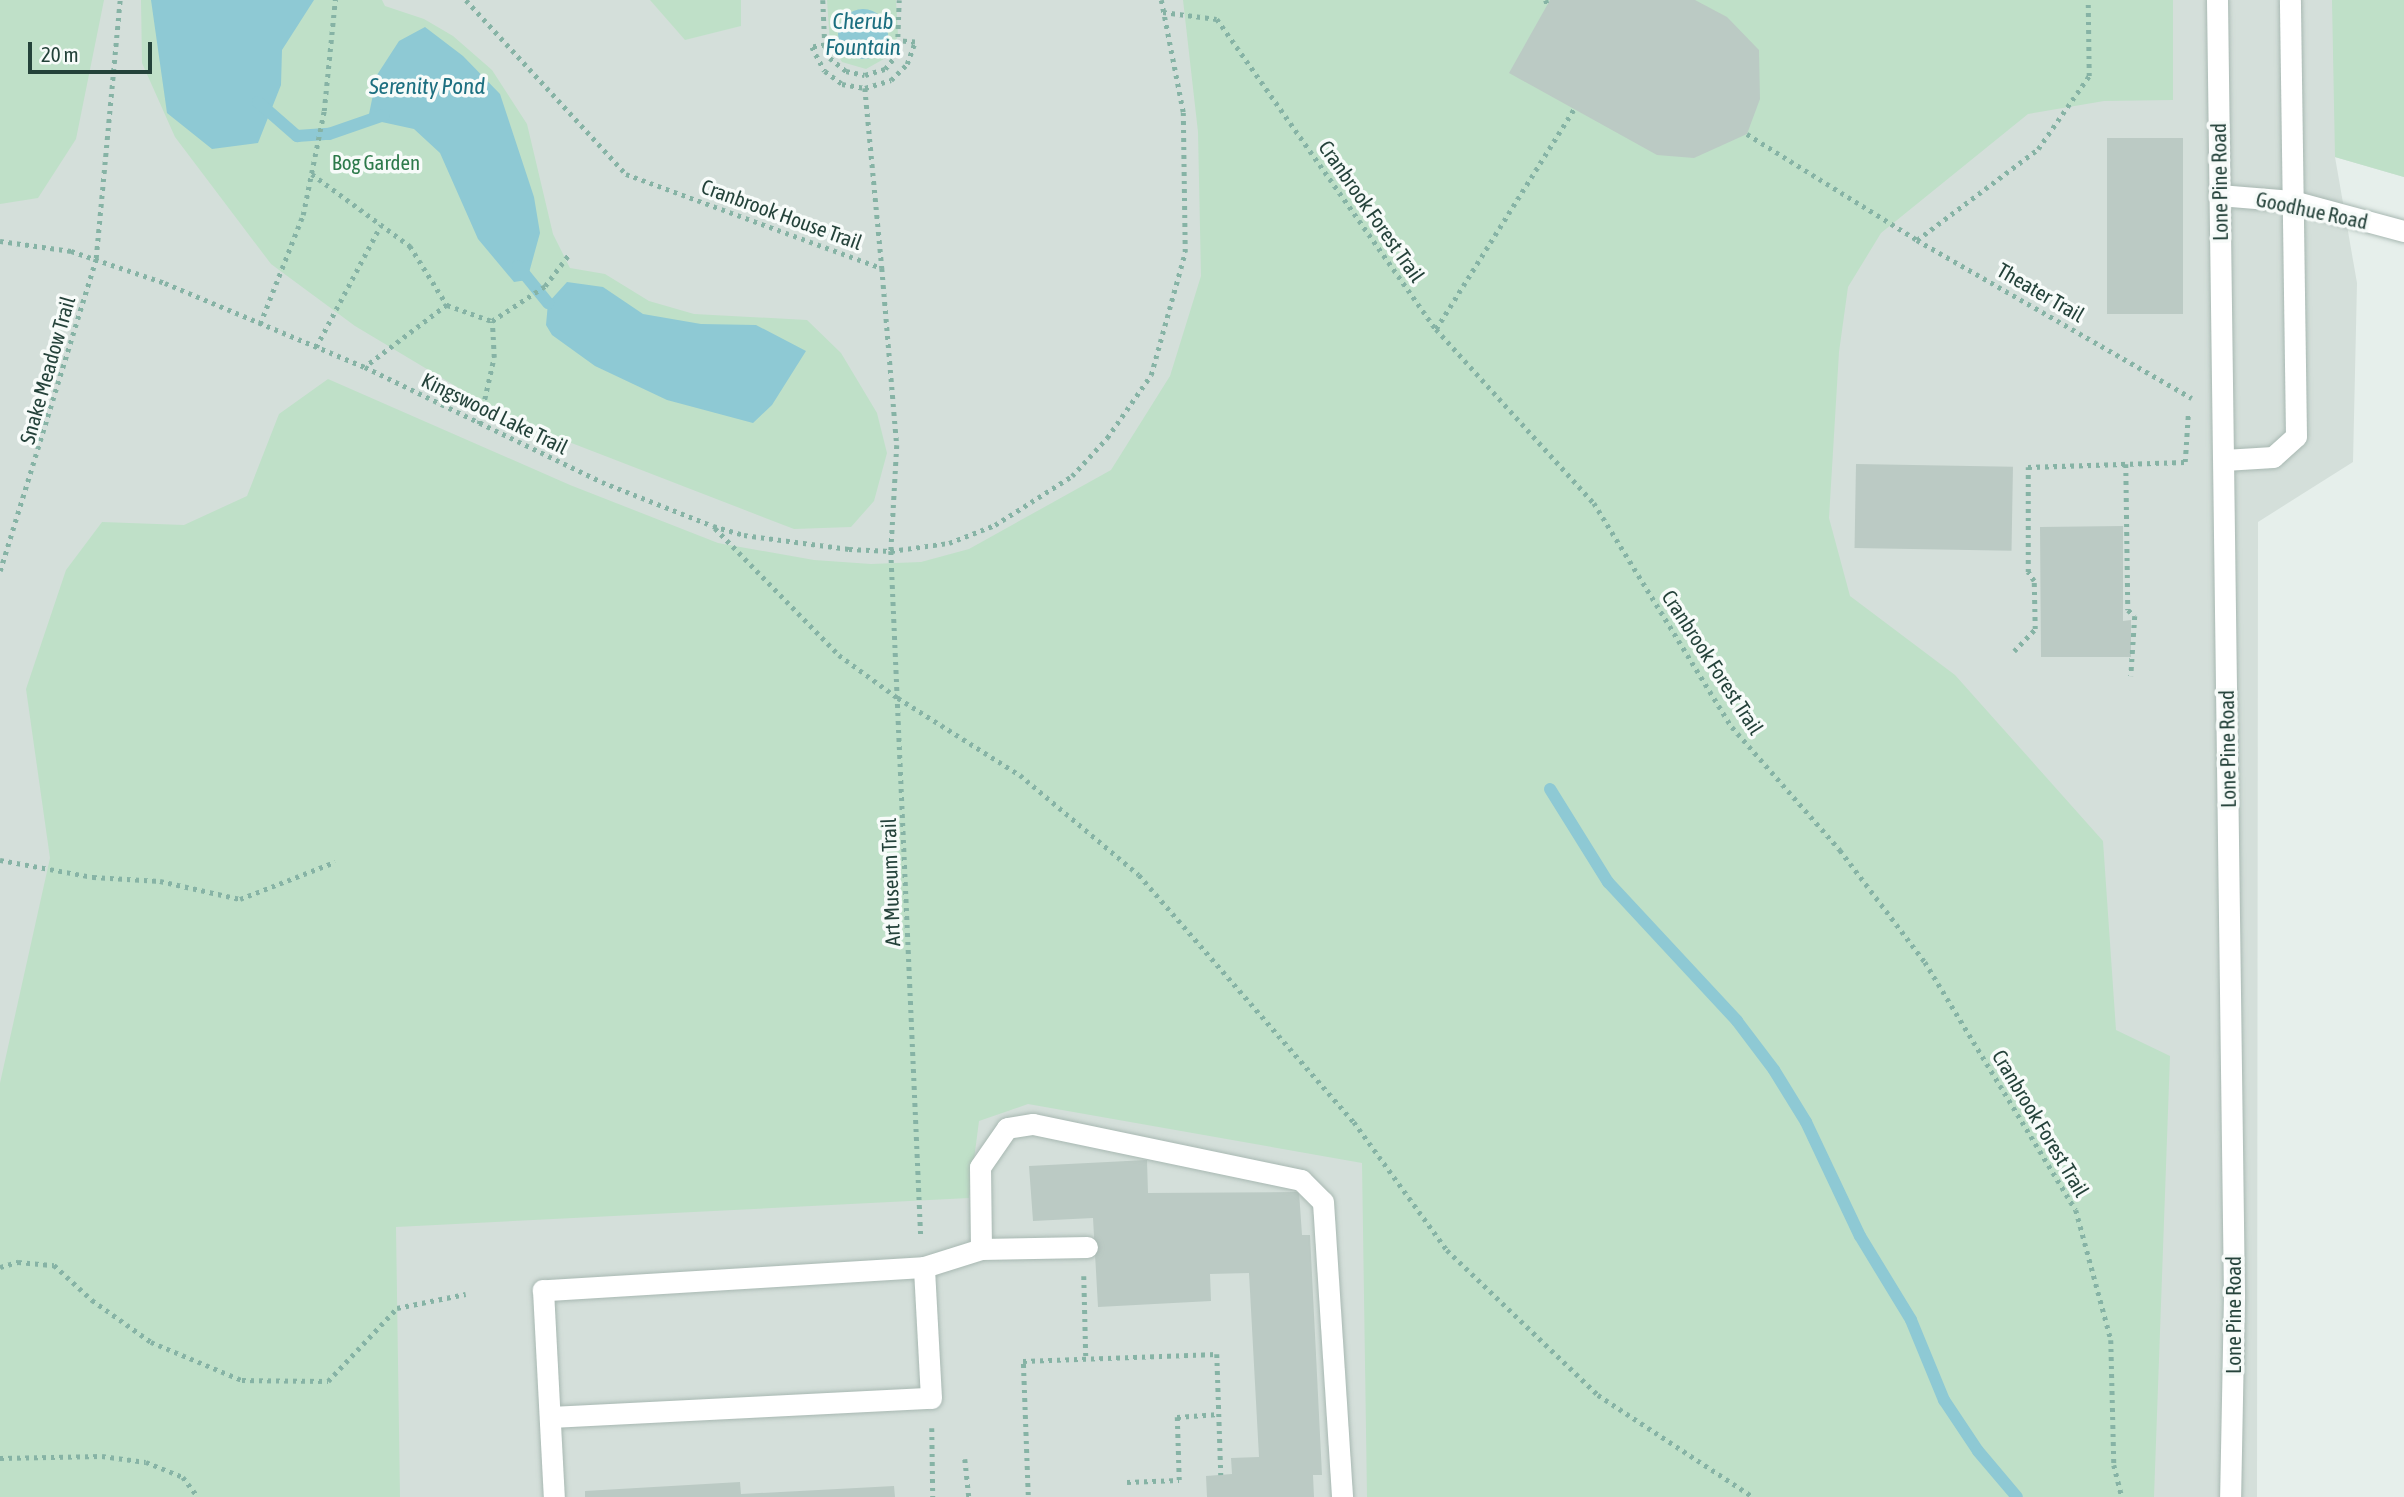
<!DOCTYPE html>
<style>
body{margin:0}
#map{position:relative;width:2404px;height:1497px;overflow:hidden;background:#e6efeb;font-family:"Asap Condensed",sans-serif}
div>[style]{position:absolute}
.built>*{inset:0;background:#d4dfda}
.green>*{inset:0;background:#bfe0c8}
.water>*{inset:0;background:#8ec9d4}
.round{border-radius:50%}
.stream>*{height:12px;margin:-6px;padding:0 6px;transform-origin:6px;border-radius:6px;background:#8ec9d4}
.building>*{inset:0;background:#bbcac4;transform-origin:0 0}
.path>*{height:4.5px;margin-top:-2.25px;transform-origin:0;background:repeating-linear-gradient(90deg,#86b3a5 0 3.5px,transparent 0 8.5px)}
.roads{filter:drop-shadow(0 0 2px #a8b8b2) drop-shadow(0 0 2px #a8b8b2)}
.minor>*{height:21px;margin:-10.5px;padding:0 10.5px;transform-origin:10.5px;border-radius:10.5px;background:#fff}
span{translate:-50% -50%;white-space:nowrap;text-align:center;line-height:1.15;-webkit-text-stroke:7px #f7fbf9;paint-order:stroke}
.park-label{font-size:21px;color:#2d7a4b}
.street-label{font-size:21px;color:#24423a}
.water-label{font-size:23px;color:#1c6f80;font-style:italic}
.scale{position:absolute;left:28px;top:42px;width:124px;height:32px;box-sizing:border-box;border:4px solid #24423a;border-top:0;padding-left:9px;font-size:21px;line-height:24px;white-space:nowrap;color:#24423a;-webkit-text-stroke:5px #f7fbf9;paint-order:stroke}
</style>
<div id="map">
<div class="built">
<div style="clip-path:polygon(0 0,2404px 0,2404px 177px,2335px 157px,2357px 283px,2353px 462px,2258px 522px,2257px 1497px,0 1497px)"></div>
</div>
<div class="green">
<div style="clip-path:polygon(0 0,104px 0,76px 139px,38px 198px,0 204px)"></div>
<div style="clip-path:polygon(141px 0,382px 0,385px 6px,424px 19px,453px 36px,492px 70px,527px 124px,553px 234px,570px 268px,605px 274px,649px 301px,694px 314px,807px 320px,841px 353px,877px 413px,887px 453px,874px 501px,851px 527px,794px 529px,512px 420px,355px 326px,271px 264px,175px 137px,142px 63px)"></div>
<div style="clip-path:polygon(650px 0,741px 0,741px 26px,685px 40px)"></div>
<div style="clip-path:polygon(evenodd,827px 0,896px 0,898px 35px,891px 55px,866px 69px,842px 62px,830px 43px,827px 0,860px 9px,879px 15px,879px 54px,872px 58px,851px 56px,839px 38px,842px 21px,860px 9px)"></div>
<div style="clip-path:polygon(1183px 0,2173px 0,2173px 100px,2104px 101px,2028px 114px,1881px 233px,1848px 287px,1839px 352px,1829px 518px,1850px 596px,1955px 675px,2103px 841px,2116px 1030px,2170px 1056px,2154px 1497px,1367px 1497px,1362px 1163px,1028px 1104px,979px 1121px,969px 1198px,396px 1227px,400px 1497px,0 1497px,0 1083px,50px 858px,26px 689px,66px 570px,102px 522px,184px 525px,247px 496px,279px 414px,328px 379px,570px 485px,718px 543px,814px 560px,871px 564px,921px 562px,969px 549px,1111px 470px,1170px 376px,1201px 276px,1198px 132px)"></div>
<div style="clip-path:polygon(2332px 0,2404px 0,2404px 177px,2335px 157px)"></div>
</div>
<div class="water">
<div style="clip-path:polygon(151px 0,314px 0,282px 50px,281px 85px,258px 143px,212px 149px,167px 113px)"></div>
<div class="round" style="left:838px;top:9px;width:50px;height:50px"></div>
<div style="clip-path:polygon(425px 27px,463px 56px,500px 94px,534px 197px,540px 233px,527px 280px,514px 282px,478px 239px,440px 153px,414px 129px,368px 119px,377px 75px,399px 41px)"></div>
<div style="clip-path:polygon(567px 282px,603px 287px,643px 314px,701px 324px,756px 325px,806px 351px,772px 405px,753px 423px,667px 400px,595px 366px,552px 335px,546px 325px,548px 303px)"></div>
</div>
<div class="stream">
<div style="left:258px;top:102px;width:52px;rotate:41.1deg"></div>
<div style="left:297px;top:136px;width:32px;rotate:-4deg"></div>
<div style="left:329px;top:134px;width:58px;rotate:-19.1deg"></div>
<div style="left:518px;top:266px;width:48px;rotate:51deg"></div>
<div style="left:1550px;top:789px;width:110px;rotate:58.1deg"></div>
<div style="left:1608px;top:882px;width:190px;rotate:47.1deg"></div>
<div style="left:1737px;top:1021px;width:61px;rotate:52.9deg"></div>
<div style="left:1774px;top:1070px;width:61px;rotate:58.4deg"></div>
<div style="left:1806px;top:1122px;width:126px;rotate:64.7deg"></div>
<div style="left:1860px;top:1236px;width:98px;rotate:58.7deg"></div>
<div style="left:1911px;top:1320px;width:87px;rotate:67.6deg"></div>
<div style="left:1944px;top:1400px;width:61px;rotate:56.3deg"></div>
<div style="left:1978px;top:1451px;width:60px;rotate:49.7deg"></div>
</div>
<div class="building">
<div style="clip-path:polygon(1550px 0,1695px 0,1727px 17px,1759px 50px,1760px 99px,1747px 134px,1694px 158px,1657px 155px,1509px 73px)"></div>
<div style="left:2183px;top:138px;width:176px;height:76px;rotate:90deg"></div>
<div style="left:1856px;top:464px;width:157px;height:84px;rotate:1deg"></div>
<div style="clip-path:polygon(2123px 526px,2123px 621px,2131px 620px,2131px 657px,2041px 657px,2040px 527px)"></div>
<div style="clip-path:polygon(1147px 1160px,1148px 1193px,1299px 1192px,1302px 1235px,1310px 1235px,1322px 1475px,1313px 1475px,1314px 1497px,1207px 1497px,1206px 1476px,1232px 1474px,1231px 1458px,1259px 1457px,1249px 1273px,1210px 1274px,1211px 1301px,1098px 1307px,1093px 1218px,1033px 1221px,1029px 1166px)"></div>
<div style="clip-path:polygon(740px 1482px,741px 1494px,894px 1486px,895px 1497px,585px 1497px,585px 1491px)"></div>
</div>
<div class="path">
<div style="left:466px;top:0;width:236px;rotate:47.4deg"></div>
<div style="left:626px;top:174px;width:273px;rotate:20.2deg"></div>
<div style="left:882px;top:268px;width:178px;rotate:85.2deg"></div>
<div style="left:897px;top:445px;width:106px;rotate:93.2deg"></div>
<div style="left:891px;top:551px;width:687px;rotate:87.5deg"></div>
<div style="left:823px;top:0;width:45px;rotate:87.5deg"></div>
<div style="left:825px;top:45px;width:14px;rotate:69deg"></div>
<div style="left:830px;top:58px;width:21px;rotate:39deg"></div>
<div style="left:846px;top:71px;width:19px;rotate:12deg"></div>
<div style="left:865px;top:75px;width:21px;rotate:-17deg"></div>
<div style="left:885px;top:69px;width:19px;rotate:-51deg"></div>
<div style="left:897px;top:54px;width:54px;rotate:-87.9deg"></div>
<div style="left:1546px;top:0;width:4px;rotate:76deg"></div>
<div style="left:1163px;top:12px;width:54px;rotate:7.4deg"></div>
<div style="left:1217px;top:19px;width:380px;rotate:54.8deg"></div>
<div style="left:1436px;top:329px;width:235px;rotate:47.8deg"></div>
<div style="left:1594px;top:503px;width:263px;rotate:58.4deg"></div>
<div style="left:1732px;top:727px;width:164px;rotate:48.7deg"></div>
<div style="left:1840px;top:850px;width:141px;rotate:52.8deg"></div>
<div style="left:1925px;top:962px;width:290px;rotate:58.7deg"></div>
<div style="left:2076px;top:1210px;width:135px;rotate:74.9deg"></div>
<div style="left:2111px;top:1340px;width:125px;rotate:88.6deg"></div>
<div style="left:2114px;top:1465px;width:33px;rotate:76deg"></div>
<div style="left:825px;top:45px;width:13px;rotate:171deg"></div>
<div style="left:812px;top:47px;width:27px;rotate:62deg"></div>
<div style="left:825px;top:71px;width:21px;rotate:37deg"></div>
<div style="left:842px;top:84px;width:23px;rotate:10deg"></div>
<div style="left:865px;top:88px;width:27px;rotate:-17deg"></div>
<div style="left:891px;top:80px;width:23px;rotate:-45deg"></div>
<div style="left:907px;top:64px;width:23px;rotate:-70deg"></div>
<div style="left:915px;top:42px;width:14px;rotate:-176deg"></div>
<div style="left:865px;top:88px;width:181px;rotate:84.6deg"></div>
<div style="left:1747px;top:134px;width:200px;rotate:31.9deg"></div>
<div style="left:1917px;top:240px;width:317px;rotate:29.9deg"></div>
<div style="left:312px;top:174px;width:122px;rotate:36.3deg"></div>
<div style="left:410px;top:246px;width:70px;rotate:57.9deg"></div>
<div style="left:447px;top:305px;width:103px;rotate:142.9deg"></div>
<div style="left:1917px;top:240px;width:151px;rotate:-36.9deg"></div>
<div style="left:2038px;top:149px;width:89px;rotate:-55.1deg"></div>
<div style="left:2089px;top:76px;width:76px;rotate:-90.8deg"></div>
<div style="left:0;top:241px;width:72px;rotate:8deg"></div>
<div style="left:71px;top:251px;width:99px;rotate:18.8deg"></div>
<div style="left:165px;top:283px;width:217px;rotate:22.8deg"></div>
<div style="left:365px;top:367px;width:263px;rotate:25.9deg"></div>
<div style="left:602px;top:482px;width:119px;rotate:21.6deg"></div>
<div style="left:713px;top:526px;width:32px;rotate:16deg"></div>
<div style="left:744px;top:535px;width:106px;rotate:7.6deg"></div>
<div style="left:849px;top:549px;width:42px;rotate:2.7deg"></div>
<div style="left:891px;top:551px;width:59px;rotate:-7.9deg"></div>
<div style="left:949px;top:543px;width:49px;rotate:-21.4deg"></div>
<div style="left:995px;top:525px;width:91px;rotate:-32.5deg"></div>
<div style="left:1072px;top:476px;width:52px;rotate:-47.4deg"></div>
<div style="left:1107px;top:438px;width:77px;rotate:-55.1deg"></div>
<div style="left:1151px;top:375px;width:128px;rotate:-74.5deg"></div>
<div style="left:1185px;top:252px;width:140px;rotate:-90.8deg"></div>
<div style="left:1183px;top:112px;width:114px;rotate:-101.1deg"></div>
<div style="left:447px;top:305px;width:48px;rotate:19.6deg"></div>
<div style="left:492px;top:321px;width:64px;rotate:-33.4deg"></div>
<div style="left:545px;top:286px;width:41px;rotate:-52.9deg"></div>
<div style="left:260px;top:324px;width:117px;rotate:-68.5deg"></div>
<div style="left:303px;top:215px;width:106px;rotate:-78.6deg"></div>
<div style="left:324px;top:111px;width:112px;rotate:-84.3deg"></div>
<div style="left:1436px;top:329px;width:260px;rotate:-57.9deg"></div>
<div style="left:316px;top:347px;width:138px;rotate:-62deg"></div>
<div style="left:479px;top:424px;width:69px;rotate:-77.4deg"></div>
<div style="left:494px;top:357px;width:36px;rotate:-93deg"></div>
<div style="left:2126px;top:464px;width:146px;rotate:89.2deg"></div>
<div style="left:2128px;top:610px;width:9px;rotate:41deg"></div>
<div style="left:2135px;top:616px;width:60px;rotate:93.8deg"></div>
<div style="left:715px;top:528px;width:177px;rotate:45.7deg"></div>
<div style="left:839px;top:655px;width:73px;rotate:36.1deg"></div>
<div style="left:898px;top:698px;width:144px;rotate:32.3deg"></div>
<div style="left:1020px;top:775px;width:155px;rotate:40deg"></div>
<div style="left:1139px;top:875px;width:327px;rotate:49deg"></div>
<div style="left:1354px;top:1122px;width:158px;rotate:54deg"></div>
<div style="left:1447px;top:1250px;width:209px;rotate:43.8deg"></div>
<div style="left:1598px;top:1395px;width:186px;rotate:33.3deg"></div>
<div style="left:0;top:571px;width:327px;rotate:-72.9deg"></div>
<div style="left:96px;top:258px;width:259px;rotate:-84.7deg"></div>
<div style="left:2014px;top:651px;width:30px;rotate:-46deg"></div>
<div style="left:2035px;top:629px;width:48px;rotate:-91.2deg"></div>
<div style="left:2034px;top:581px;width:11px;rotate:-124deg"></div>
<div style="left:2028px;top:572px;width:105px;rotate:-90deg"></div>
<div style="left:2028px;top:467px;width:157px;rotate:-1.8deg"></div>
<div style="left:2185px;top:462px;width:47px;rotate:-86.3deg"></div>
<div style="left:0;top:860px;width:95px;rotate:10.4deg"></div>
<div style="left:93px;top:877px;width:67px;rotate:3.4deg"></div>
<div style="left:160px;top:881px;width:82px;rotate:12.7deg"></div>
<div style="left:240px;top:899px;width:102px;rotate:-21.3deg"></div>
<div style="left:0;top:1267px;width:19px;rotate:-16deg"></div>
<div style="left:18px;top:1262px;width:36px;rotate:5deg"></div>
<div style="left:54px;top:1265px;width:52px;rotate:42.6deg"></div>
<div style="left:92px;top:1300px;width:72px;rotate:35.4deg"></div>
<div style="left:151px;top:1342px;width:99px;rotate:22.7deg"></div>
<div style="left:242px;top:1380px;width:86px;rotate:0.7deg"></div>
<div style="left:328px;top:1381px;width:100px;rotate:-46.6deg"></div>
<div style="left:397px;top:1308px;width:70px;rotate:-11.5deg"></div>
<div style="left:1084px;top:1276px;width:83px;rotate:88.6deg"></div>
<div style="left:932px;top:1428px;width:69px;rotate:89.2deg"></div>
<div style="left:0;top:1458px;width:102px;rotate:-1.1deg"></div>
<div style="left:102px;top:1456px;width:44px;rotate:7.8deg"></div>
<div style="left:146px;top:1462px;width:40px;rotate:22deg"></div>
<div style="left:183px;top:1477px;width:25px;rotate:53deg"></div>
<div style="left:965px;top:1459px;width:38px;rotate:84deg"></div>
<div style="left:1127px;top:1482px;width:52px;rotate:-2.2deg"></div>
<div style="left:1179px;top:1480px;width:63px;rotate:-91.8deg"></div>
<div style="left:1177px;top:1417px;width:42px;rotate:-4.1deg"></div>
<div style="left:1028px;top:1495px;width:134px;rotate:-92.1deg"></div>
<div style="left:1023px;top:1361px;width:194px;rotate:-2.1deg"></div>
<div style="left:1217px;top:1354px;width:121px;rotate:88.1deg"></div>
</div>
<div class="roads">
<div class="minor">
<div style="left:2217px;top:0;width:1295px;rotate:89.25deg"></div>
<div style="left:2234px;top:1295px;width:202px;rotate:91.1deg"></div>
<div style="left:2219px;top:195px;width:73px;rotate:4.7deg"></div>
<div style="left:2292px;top:201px;width:116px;rotate:15deg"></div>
<div style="left:2224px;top:460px;width:49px;rotate:-3.5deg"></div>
<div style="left:2273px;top:457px;width:31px;rotate:-42deg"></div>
<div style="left:2296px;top:436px;width:436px;rotate:-90.8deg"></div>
<div style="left:981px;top:1249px;width:106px;rotate:-1.1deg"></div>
<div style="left:924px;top:1267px;width:60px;rotate:-17.5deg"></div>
<div style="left:981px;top:1249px;width:82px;rotate:-90.7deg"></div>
<div style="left:980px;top:1167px;width:47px;rotate:-55.3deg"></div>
<div style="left:1007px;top:1128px;width:26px;rotate:-9deg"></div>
<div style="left:1033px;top:1124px;width:274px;rotate:11.8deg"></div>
<div style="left:1301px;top:1180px;width:31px;rotate:45deg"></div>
<div style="left:1323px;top:1202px;width:296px;rotate:86.3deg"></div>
<div style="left:551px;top:1417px;width:380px;rotate:-2.9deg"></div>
<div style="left:931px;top:1398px;width:131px;rotate:-93.1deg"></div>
<div style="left:924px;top:1267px;width:382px;rotate:176.5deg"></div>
<div style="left:543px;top:1290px;width:207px;rotate:87deg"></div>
</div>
</div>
<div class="park-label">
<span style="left:376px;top:162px">Bog Garden</span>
</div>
<div class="street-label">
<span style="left:2219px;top:182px;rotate:-91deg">Lone Pine Road</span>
<span style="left:2312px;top:210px;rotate:12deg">Goodhue Road</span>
<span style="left:1372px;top:211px;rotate:55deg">Cranbrook Forest Trail</span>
<span style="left:782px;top:214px;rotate:20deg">Cranbrook House Trail</span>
<span style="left:2041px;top:292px;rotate:30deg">Theater Trail</span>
<span style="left:47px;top:370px;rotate:-74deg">Snake Meadow Trail</span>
<span style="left:495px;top:413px;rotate:26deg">Kingswood Lake Trail</span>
<span style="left:1713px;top:662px;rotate:57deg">Cranbrook Forest Trail</span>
<span style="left:2227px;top:749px;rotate:-91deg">Lone Pine Road</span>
<span style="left:890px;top:882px;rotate:-92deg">Art Museum Trail</span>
<span style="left:2041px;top:1123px;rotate:59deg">Cranbrook Forest Trail</span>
<span style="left:2233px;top:1315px;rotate:-90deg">Lone Pine Road</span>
</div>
<div class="water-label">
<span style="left:863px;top:34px">Cherub<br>Fountain</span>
<span style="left:427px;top:86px">Serenity Pond</span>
</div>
<div class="scale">20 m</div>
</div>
